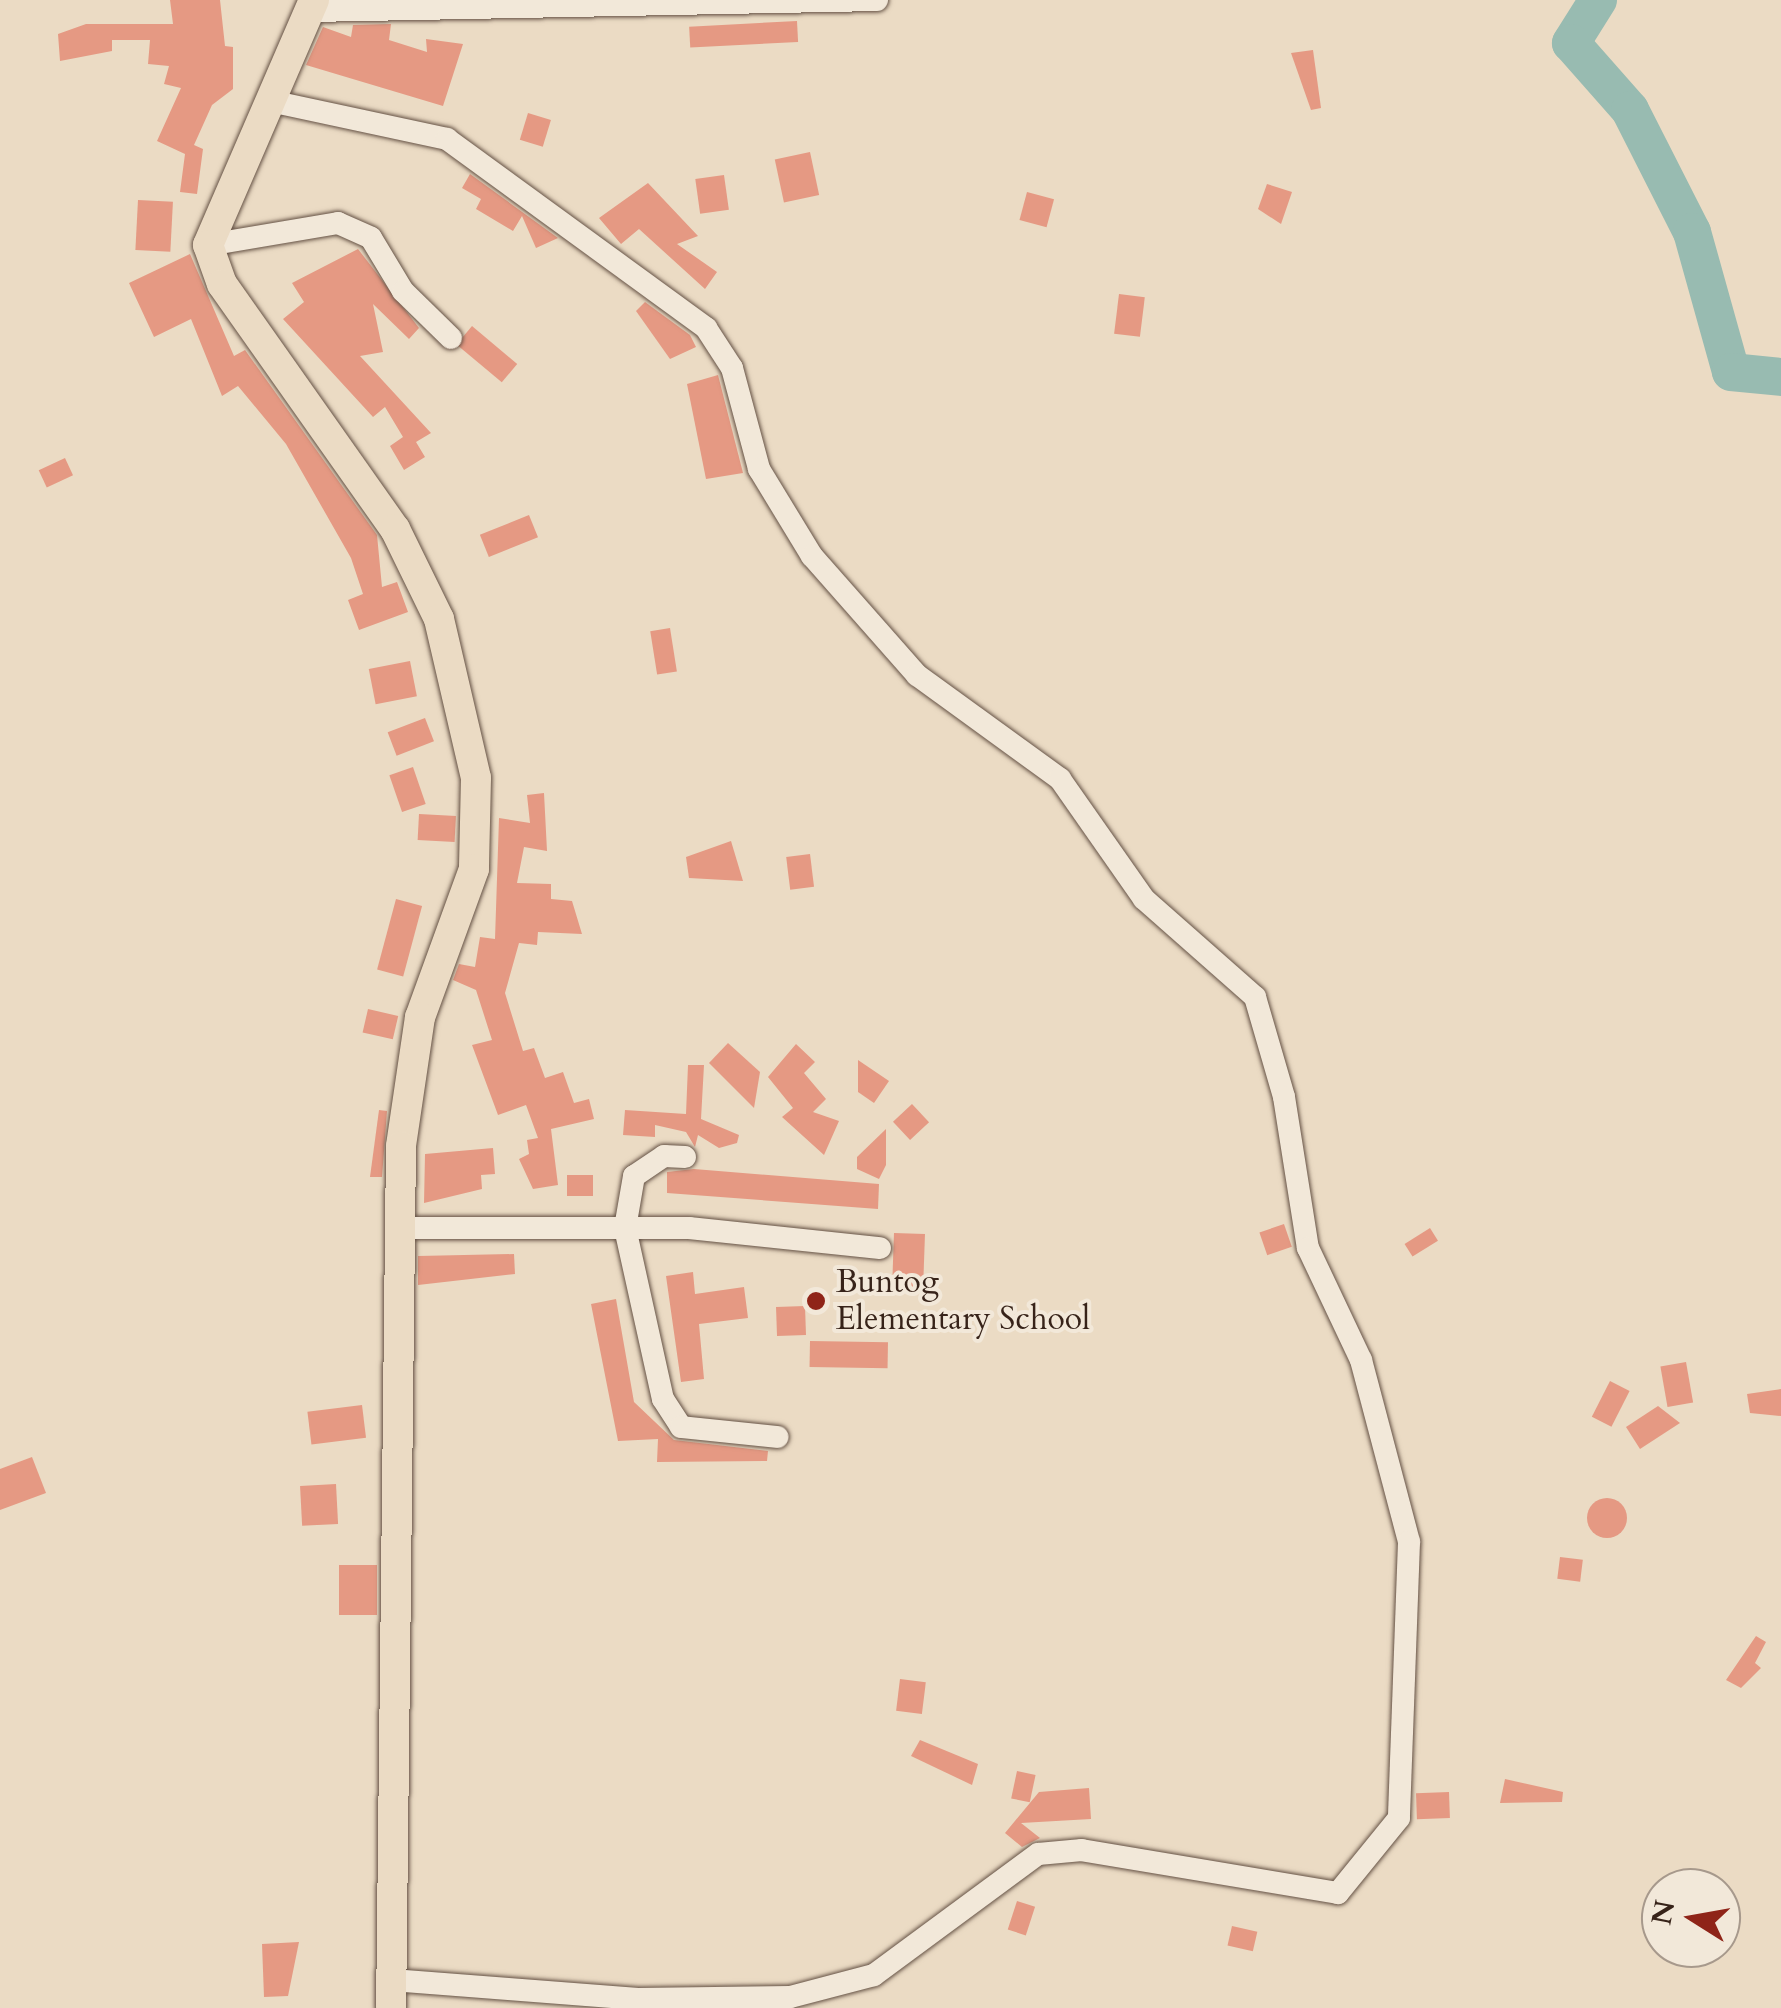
<!DOCTYPE html>
<style>
body{margin:0}
#map{position:relative;width:1781px;height:2008px;overflow:hidden;background:#ebdbc4;font-family:Cardo,serif}
div>[style]{position:absolute}
.river>*{height:38px;margin:-19px;padding:0 19px;transform-origin:19px;border-radius:19px;background:#98bbb1}
.building>*{inset:0;background:#e59983;transform-origin:0 0}
.round{border-radius:50%}
.roads{filter:drop-shadow(0 0 2px #645144) drop-shadow(0 0 2px #645144)}
.minor>*{height:22px;margin:-11px;padding:0 11px;transform-origin:11px;border-radius:11px;background:#f2e8d9}
.major>*{height:30px;margin:-15px;padding:0 15px;transform-origin:15px;border-radius:15px;background:#ebdbc4}
.dots>*{width:28px;height:28px;translate:-50% -50%;box-sizing:border-box;border:5px solid #f2e8d9;border-radius:50%}
span{translate:-50% -50%;white-space:nowrap;text-align:center;line-height:1.15;-webkit-text-stroke:8px #f2e8d9;paint-order:stroke}
.poi-label{font-size:32px;color:#372319}
.left{translate:0 -50%;text-align:left}
.north{position:absolute;left:1641px;top:1868px;width:100px;height:100px;box-sizing:border-box;background:#f2e8d9;border:2px solid #a7998c;border-radius:50%;rotate:281deg;font-size:28px;font-weight:700;line-height:40px;text-align:center;color:#372319}
.north::after{content:'';display:block;margin:auto;width:35px;height:45px;background:#8f2418;clip-path:polygon(50% 0,100% 100%,50% 72%,0 100%)}
</style>
<div id="map">
<div class="river">
<div style="left:1598px;top:0;width:51px;rotate:122.1deg"></div>
<div style="left:1571px;top:43px;width:89px;rotate:48.6deg"></div>
<div style="left:1630px;top:110px;width:137px;rotate:63.1deg"></div>
<div style="left:1692px;top:232px;width:145px;rotate:74.4deg"></div>
<div style="left:1731px;top:372px;width:50px;rotate:5.7deg"></div>
</div>
<div class="building">
<div style="clip-path:polygon(170px 0,220px 0,225px 46px,233px 47px,233px 89px,212px 105px,194px 145px,203px 149px,197px 194px,180px 192px,185px 154px,157px 141px,181px 88px,164px 84px,169px 66px,148px 64px,150px 40px,112px 40px,112px 51px,60px 61px,58px 34px,86px 24px,173px 24px)"></div>
<div style="left:797px;top:21px;width:21px;height:108px;rotate:87deg"></div>
<div style="clip-path:polygon(391px 24px,389px 40px,427px 52px,426px 39px,463px 44px,443px 106px,306px 65px,323px 27px,351px 37px,353px 25px)"></div>
<div style="clip-path:polygon(1313px 50px,1321px 108px,1311px 110px,1291px 53px)"></div>
<div style="left:528px;top:113px;width:24px;height:28px;rotate:17deg"></div>
<div style="left:810px;top:152px;width:44px;height:36px;rotate:78deg"></div>
<div style="clip-path:polygon(470px 174px,558px 238px,536px 248px,522px 216px,513px 231px,476px 209px,481px 199px,462px 188px)"></div>
<div style="left:724px;top:175px;width:35px;height:29px;rotate:82deg"></div>
<div style="clip-path:polygon(648px 183px,698px 236px,677px 244px,717px 272px,705px 289px,639px 229px,621px 244px,599px 218px)"></div>
<div style="clip-path:polygon(1267px 184px,1292px 192px,1281px 224px,1258px 209px)"></div>
<div style="left:1027px;top:192px;width:28px;height:29px;rotate:15deg"></div>
<div style="left:138px;top:200px;width:35px;height:50px;rotate:3deg"></div>
<div style="clip-path:polygon(358px 249px,419px 328px,409px 339px,373px 304px,383px 352px,360px 356px,431px 433px,416px 442px,425px 457px,404px 470px,390px 446px,403px 437px,385px 407px,373px 417px,283px 319px,304px 302px,292px 283px)"></div>
<div style="clip-path:polygon(190px 254px,234px 356px,245px 350px,377px 535px,382px 587px,397px 582px,408px 612px,359px 630px,348px 600px,363px 594px,351px 558px,286px 444px,238px 386px,222px 396px,191px 319px,154px 337px,129px 283px)"></div>
<div style="left:1119px;top:294px;width:26px;height:40px;rotate:7deg"></div>
<div style="clip-path:polygon(645px 302px,690px 335px,696px 347px,670px 359px,636px 311px)"></div>
<div style="left:472px;top:326px;width:59px;height:24px;rotate:40deg"></div>
<div style="clip-path:polygon(718px 375px,743px 473px,706px 479px,687px 384px)"></div>
<div style="left:65px;top:458px;width:19px;height:29px;rotate:65deg"></div>
<div style="left:529px;top:515px;width:24px;height:53px;rotate:68deg"></div>
<div style="left:670px;top:628px;width:44px;height:20px;rotate:81deg"></div>
<div style="left:410px;top:661px;width:36px;height:42px;rotate:79deg"></div>
<div style="left:425px;top:718px;width:25px;height:40px;rotate:69deg"></div>
<div style="left:413px;top:767px;width:39px;height:25px;rotate:71deg"></div>
<div style="clip-path:polygon(544px 793px,547px 851px,524px 847px,517px 883px,551px 884px,551px 899px,572px 901px,582px 934px,538px 932px,537px 945px,519px 943px,505px 993px,523px 1051px,534px 1048px,545px 1078px,563px 1072px,574px 1103px,589px 1099px,594px 1119px,551px 1129px,558px 1185px,533px 1189px,519px 1159px,529px 1154px,527px 1140px,538px 1138px,526px 1105px,498px 1115px,472px 1045px,492px 1040px,476px 990px,453px 980px,459px 964px,475px 967px,480px 937px,495px 939px,499px 818px,530px 823px,527px 795px)"></div>
<div style="left:419px;top:814px;width:37px;height:26px;rotate:3deg"></div>
<div style="clip-path:polygon(731px 841px,743px 881px,689px 878px,686px 857px)"></div>
<div style="left:810px;top:854px;width:33px;height:24px;rotate:83deg"></div>
<div style="left:396px;top:899px;width:27px;height:73px;rotate:15deg"></div>
<div style="left:368px;top:1009px;width:31px;height:24px;rotate:13deg"></div>
<div style="clip-path:polygon(728px 1043px,760px 1072px,754px 1108px,709px 1063px)"></div>
<div style="clip-path:polygon(796px 1044px,815px 1062px,804px 1073px,826px 1099px,813px 1112px,839px 1121px,824px 1155px,782px 1117px,793px 1108px,768px 1077px)"></div>
<div style="clip-path:polygon(858px 1060px,889px 1081px,874px 1103px,858px 1092px)"></div>
<div style="clip-path:polygon(688px 1065px,704px 1065px,701px 1119px,739px 1135px,737px 1143px,719px 1148px,698px 1135px,695px 1147px,686px 1132px,655px 1125px,655px 1137px,623px 1135px,625px 1110px,686px 1114px)"></div>
<div style="left:912px;top:1104px;width:25px;height:26px;rotate:47deg"></div>
<div style="clip-path:polygon(379px 1110px,387px 1111px,382px 1177px,370px 1177px)"></div>
<div style="clip-path:polygon(886px 1129px,886px 1165px,879px 1179px,857px 1169px,857px 1157px)"></div>
<div style="clip-path:polygon(493px 1148px,495px 1174px,481px 1175px,482px 1189px,424px 1203px,425px 1154px)"></div>
<div style="clip-path:polygon(694px 1169px,879px 1184px,878px 1209px,667px 1193px,667px 1172px)"></div>
<div style="left:593px;top:1175px;width:21px;height:26px;rotate:90deg"></div>
<div style="left:1284px;top:1224px;width:24px;height:26px;rotate:71deg"></div>
<div style="left:1430px;top:1228px;width:15px;height:30px;rotate:58deg"></div>
<div style="left:894px;top:1233px;width:31px;height:53px;rotate:2deg"></div>
<div style="clip-path:polygon(514px 1254px,515px 1274px,418px 1285px,418px 1256px)"></div>
<div style="clip-path:polygon(693px 1272px,695px 1294px,744px 1287px,748px 1318px,699px 1324px,704px 1379px,681px 1382px,666px 1276px)"></div>
<div style="clip-path:polygon(616px 1299px,634px 1402px,674px 1440px,768px 1451px,767px 1461px,657px 1462px,658px 1439px,618px 1441px,591px 1304px)"></div>
<div style="left:805px;top:1306px;width:29px;height:29px;rotate:88deg"></div>
<div style="left:810px;top:1341px;width:78px;height:26px;rotate:1deg"></div>
<div style="left:1686px;top:1362px;width:41px;height:26px;rotate:80deg"></div>
<div style="left:1610px;top:1381px;width:22px;height:40px;rotate:27deg"></div>
<div style="clip-path:polygon(1781px 1389px,1781px 1416px,1750px 1413px,1747px 1394px)"></div>
<div style="left:362px;top:1405px;width:33px;height:55px;rotate:83deg"></div>
<div style="clip-path:polygon(1658px 1406px,1680px 1423px,1640px 1449px,1626px 1427px)"></div>
<div style="clip-path:polygon(32px 1457px,46px 1493px,0 1510px,0 1469px)"></div>
<div style="left:336px;top:1484px;width:40px;height:36px;rotate:87deg"></div>
<div class="round" style="left:1587px;top:1498px;width:40px;height:40px"></div>
<div style="left:1560px;top:1557px;width:23px;height:22px;rotate:7deg"></div>
<div style="left:377px;top:1565px;width:50px;height:38px;rotate:90deg"></div>
<div style="clip-path:polygon(1756px 1636px,1766px 1642px,1755px 1663px,1761px 1668px,1741px 1688px,1726px 1680px)"></div>
<div style="left:900px;top:1679px;width:26px;height:32px;rotate:7deg"></div>
<div style="clip-path:polygon(920px 1740px,978px 1764px,972px 1785px,911px 1756px)"></div>
<div style="left:1017px;top:1771px;width:19px;height:28px;rotate:12deg"></div>
<div style="clip-path:polygon(1505px 1779px,1563px 1792px,1562px 1802px,1500px 1803px)"></div>
<div style="clip-path:polygon(1089px 1788px,1091px 1819px,1021px 1823px,1040px 1838px,1022px 1847px,1005px 1833px,1039px 1792px)"></div>
<div style="left:1449px;top:1792px;width:26px;height:33px;rotate:88deg"></div>
<div style="left:1017px;top:1901px;width:19px;height:30px;rotate:18deg"></div>
<div style="left:1232px;top:1926px;width:26px;height:20px;rotate:13deg"></div>
<div style="clip-path:polygon(299px 1942px,288px 1996px,264px 1997px,262px 1944px)"></div>
</div>
<div class="roads">
<div class="minor">
<div style="left:311px;top:11px;width:566px;rotate:-1.11deg"></div>
<div style="left:275px;top:102px;width:176px;rotate:12.1deg"></div>
<div style="left:447px;top:139px;width:321px;rotate:36.1deg"></div>
<div style="left:706px;top:328px;width:48px;rotate:57deg"></div>
<div style="left:732px;top:368px;width:105px;rotate:75deg"></div>
<div style="left:759px;top:469px;width:102px;rotate:58.7deg"></div>
<div style="left:812px;top:556px;width:159px;rotate:48.6deg"></div>
<div style="left:917px;top:675px;width:177px;rotate:36deg"></div>
<div style="left:1060px;top:779px;width:146px;rotate:55deg"></div>
<div style="left:1144px;top:899px;width:148px;rotate:41.4deg"></div>
<div style="left:1255px;top:997px;width:104px;rotate:73.8deg"></div>
<div style="left:1284px;top:1097px;width:153px;rotate:81deg"></div>
<div style="left:1308px;top:1248px;width:124px;rotate:64.7deg"></div>
<div style="left:1361px;top:1360px;width:188px;rotate:75.2deg"></div>
<div style="left:1409px;top:1542px;width:276px;rotate:92.1deg"></div>
<div style="left:1399px;top:1818px;width:97px;rotate:129.1deg"></div>
<div style="left:1338px;top:1893px;width:260px;rotate:-170.5deg"></div>
<div style="left:1082px;top:1850px;width:44px;rotate:174.8deg"></div>
<div style="left:1038px;top:1854px;width:204px;rotate:143.6deg"></div>
<div style="left:874px;top:1975px;width:87px;rotate:165.3deg"></div>
<div style="left:790px;top:1997px;width:152px;rotate:179.2deg"></div>
<div style="left:638px;top:1999px;width:247px;rotate:-175.6deg"></div>
<div style="left:208px;top:245px;width:132px;rotate:-9.6deg"></div>
<div style="left:338px;top:223px;width:36px;rotate:24deg"></div>
<div style="left:371px;top:238px;width:62px;rotate:58.9deg"></div>
<div style="left:403px;top:291px;width:67px;rotate:44.4deg"></div>
<div style="left:685px;top:1157px;width:21px;rotate:-177deg"></div>
<div style="left:664px;top:1156px;width:36px;rotate:146deg"></div>
<div style="left:634px;top:1176px;width:53px;rotate:99.8deg"></div>
<div style="left:625px;top:1228px;width:175px;rotate:77.5deg"></div>
<div style="left:663px;top:1399px;width:33px;rotate:57deg"></div>
<div style="left:681px;top:1427px;width:97px;rotate:5.9deg"></div>
<div style="left:400px;top:1228px;width:289px"></div>
<div style="left:689px;top:1228px;width:192px;rotate:6deg"></div>
</div>
<div class="major">
<div style="left:314px;top:0;width:267px;rotate:113.4deg"></div>
<div style="left:208px;top:245px;width:41px;rotate:70.3deg"></div>
<div style="left:222px;top:284px;width:300px;rotate:54.8deg"></div>
<div style="left:395px;top:529px;width:100px;rotate:63.9deg"></div>
<div style="left:439px;top:619px;width:163px;rotate:76.9deg"></div>
<div style="left:476px;top:778px;width:91px;rotate:91.3deg"></div>
<div style="left:474px;top:869px;width:158px;rotate:110deg"></div>
<div style="left:420px;top:1017px;width:130px;rotate:98.4deg"></div>
<div style="left:401px;top:1146px;width:862px;rotate:90.66deg"></div>
</div>
</div>
<div class="dots">
<div style="left:816px;top:1301px;background:#8f2418"></div>
</div>
<div class="poi-label">
<span class="left" style="left:836px;top:1301px">Buntog<br>Elementary School</span>
</div>
<div class="north">N</div>
</div>
